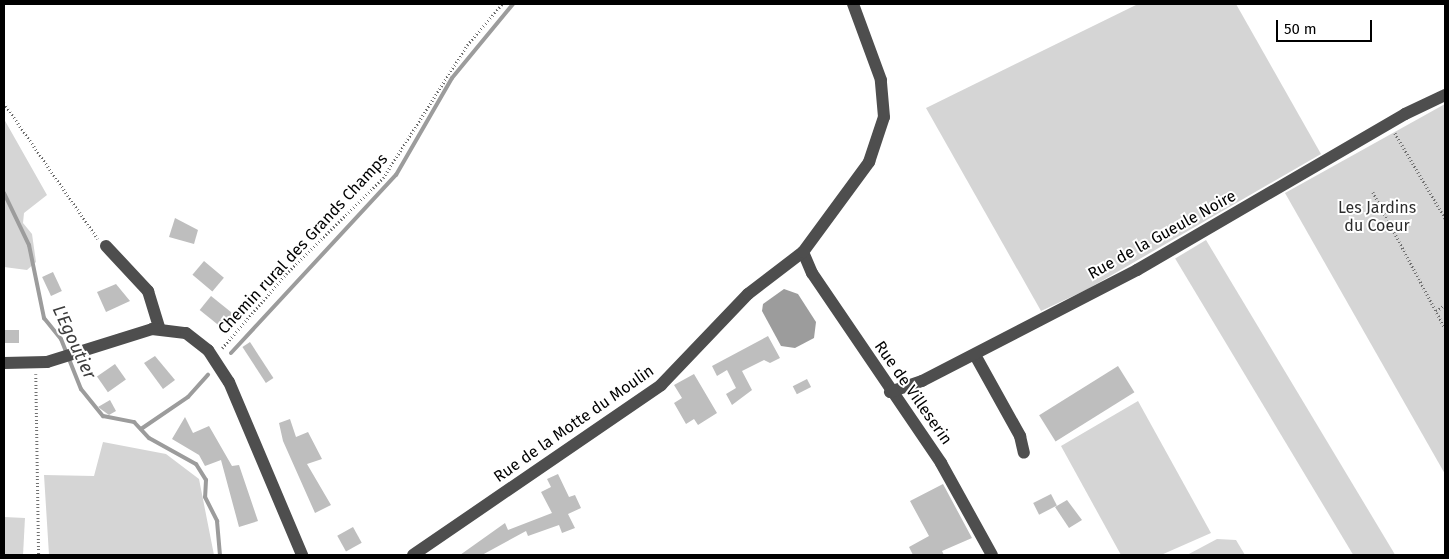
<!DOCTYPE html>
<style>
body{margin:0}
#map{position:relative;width:1449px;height:559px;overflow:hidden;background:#fff;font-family:"Fira Sans",sans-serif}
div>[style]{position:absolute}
.green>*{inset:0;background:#d5d5d5;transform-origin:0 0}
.water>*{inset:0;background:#9c9c9c}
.stream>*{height:4px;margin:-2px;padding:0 2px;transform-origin:2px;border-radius:2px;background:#9c9c9c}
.building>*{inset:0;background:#bebebe;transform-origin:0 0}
.path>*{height:2.5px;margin-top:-1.25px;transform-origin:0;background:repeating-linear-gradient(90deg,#707070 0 1px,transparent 0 3.5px)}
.minor>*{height:12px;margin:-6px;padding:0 6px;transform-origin:6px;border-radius:6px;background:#4e4e4e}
span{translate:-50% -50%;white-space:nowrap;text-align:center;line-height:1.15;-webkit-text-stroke:4px #fff;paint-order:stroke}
.park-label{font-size:16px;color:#2c2c2c}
.street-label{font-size:16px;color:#000}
.water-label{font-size:18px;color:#3d3d3d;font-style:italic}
.frame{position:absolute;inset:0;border:5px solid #000;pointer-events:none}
.scale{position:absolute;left:1276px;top:20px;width:96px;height:22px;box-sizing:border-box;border:2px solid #000;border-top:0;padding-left:6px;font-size:15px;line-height:18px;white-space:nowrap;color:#000;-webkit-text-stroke:4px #fff;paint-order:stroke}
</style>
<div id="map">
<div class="green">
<div style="clip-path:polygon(1138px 4px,1236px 4px,1321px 154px,1086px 290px,1041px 311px,926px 108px)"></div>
<div style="clip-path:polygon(1445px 104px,1445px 474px,1285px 193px)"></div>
<div style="clip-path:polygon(4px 119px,47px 195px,24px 213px,23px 223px,32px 234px,36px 262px,27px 270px,4px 267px)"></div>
<div style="left:1206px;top:240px;width:366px;height:36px;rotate:59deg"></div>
<div style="clip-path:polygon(1138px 401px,1211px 533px,1161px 555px,1121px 555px,1061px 446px)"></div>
<div style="clip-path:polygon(103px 442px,166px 454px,199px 479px,214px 555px,49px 555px,44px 475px,94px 476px)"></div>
<div style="left:4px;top:517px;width:21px;height:38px;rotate:3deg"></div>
<div style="clip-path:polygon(1217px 539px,1236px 540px,1245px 555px,1187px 555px)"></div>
</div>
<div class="water">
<div style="clip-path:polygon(784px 289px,798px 294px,816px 322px,814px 338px,795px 348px,781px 346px,762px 311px,763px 304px)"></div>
</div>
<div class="stream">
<div style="left:4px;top:193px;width:58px;rotate:64.3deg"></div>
<div style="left:29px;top:245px;width:75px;rotate:78.4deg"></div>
<div style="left:44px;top:318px;width:27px;rotate:51deg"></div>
<div style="left:61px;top:339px;width:54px;rotate:68.2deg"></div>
<div style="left:81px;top:389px;width:35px;rotate:51deg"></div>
<div style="left:103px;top:416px;width:32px;rotate:11deg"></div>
<div style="left:134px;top:422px;width:22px;rotate:47deg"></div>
<div style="left:149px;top:438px;width:54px;rotate:29deg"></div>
<div style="left:196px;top:464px;width:19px;rotate:58deg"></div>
<div style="left:206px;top:480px;width:17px;rotate:93deg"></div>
<div style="left:205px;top:497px;width:27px;rotate:63deg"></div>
<div style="left:217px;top:521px;width:34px;rotate:85deg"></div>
<div style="left:231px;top:353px;width:243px;rotate:-47.2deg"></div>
<div style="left:396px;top:175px;width:112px;rotate:-60deg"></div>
<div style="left:452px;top:78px;width:96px;rotate:-50.5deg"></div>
<div style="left:141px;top:429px;width:57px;rotate:-34.2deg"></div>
<div style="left:188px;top:397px;width:30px;rotate:-48deg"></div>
</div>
<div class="building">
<div style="clip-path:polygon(175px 218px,198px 230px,194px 244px,169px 237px)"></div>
<div style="left:204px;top:261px;width:26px;height:18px;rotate:40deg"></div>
<div style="left:53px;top:272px;width:21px;height:12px;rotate:65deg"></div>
<div style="clip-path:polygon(116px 284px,130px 301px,106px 312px,97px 292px)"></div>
<div style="left:211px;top:296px;width:28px;height:18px;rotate:39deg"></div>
<div style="left:4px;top:330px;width:15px;height:13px"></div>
<div style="clip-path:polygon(768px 336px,780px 358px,770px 363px,764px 360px,742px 371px,752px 390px,732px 405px,726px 394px,736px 388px,727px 370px,717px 376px,712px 366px)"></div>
<div style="left:250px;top:342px;width:43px;height:9px;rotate:57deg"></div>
<div style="clip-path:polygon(155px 356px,175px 380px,163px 389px,144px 363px)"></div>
<div style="left:115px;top:364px;width:19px;height:22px;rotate:55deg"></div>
<div style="left:1118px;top:366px;width:31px;height:93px;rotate:58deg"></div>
<div style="clip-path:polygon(694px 374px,717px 413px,698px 425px,694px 419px,686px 424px,674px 403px,682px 398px,674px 385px)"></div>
<div style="left:807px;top:379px;width:9px;height:16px;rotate:63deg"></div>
<div style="clip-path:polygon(110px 400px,116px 411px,109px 415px,98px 407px)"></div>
<div style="clip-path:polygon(185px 417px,193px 433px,209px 426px,232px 466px,239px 465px,258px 521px,239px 527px,221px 460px,205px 466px,199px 455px,172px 439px)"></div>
<div style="clip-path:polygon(290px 419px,296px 437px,308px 432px,322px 459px,307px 464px,331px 505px,315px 513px,283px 441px,279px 423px)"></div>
<div style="clip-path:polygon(558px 474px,569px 497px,575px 495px,581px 508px,568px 514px,575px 528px,562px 533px,559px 525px,528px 536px,526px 531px,482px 555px,460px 555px,505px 523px,508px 530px,552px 513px,541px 492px,551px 487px,547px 479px)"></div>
<div style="clip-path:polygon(943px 484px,972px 538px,942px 551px,944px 555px,913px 555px,909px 547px,929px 536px,910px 501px)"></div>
<div style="left:1051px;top:494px;width:13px;height:20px;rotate:63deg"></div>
<div style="clip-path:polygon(1067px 500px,1082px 520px,1069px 528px,1055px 507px)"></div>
<div style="left:353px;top:527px;width:18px;height:18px;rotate:61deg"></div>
</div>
<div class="path">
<div style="left:4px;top:103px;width:165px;rotate:55.3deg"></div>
<div style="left:1395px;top:133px;width:99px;rotate:59.5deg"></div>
<div style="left:1373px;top:192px;width:154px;rotate:62.1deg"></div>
<div style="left:1436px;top:311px;width:11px;rotate:-34deg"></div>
<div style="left:222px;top:348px;width:98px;rotate:-49.1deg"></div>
<div style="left:286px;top:274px;width:136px;rotate:-44.7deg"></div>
<div style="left:383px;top:178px;width:157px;rotate:-57.7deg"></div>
<div style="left:467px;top:45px;width:54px;rotate:-49.5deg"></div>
<div style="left:36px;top:374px;width:181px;rotate:89.1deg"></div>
</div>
<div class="minor">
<div style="left:106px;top:246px;width:62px;rotate:47deg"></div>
<div style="left:148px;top:291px;width:39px;rotate:73deg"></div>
<div style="left:803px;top:252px;width:23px;rotate:67deg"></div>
<div style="left:812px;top:273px;width:230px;rotate:55.8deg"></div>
<div style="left:941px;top:463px;width:105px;rotate:61deg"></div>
<div style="left:975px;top:355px;width:93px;rotate:60.9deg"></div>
<div style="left:1020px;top:436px;width:17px;rotate:77deg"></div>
<div style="left:4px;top:363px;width:43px;rotate:-1.3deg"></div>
<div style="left:47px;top:362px;width:110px;rotate:-17.4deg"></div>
<div style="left:152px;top:329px;width:34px;rotate:7deg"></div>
<div style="left:186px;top:333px;width:28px;rotate:38deg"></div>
<div style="left:208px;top:350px;width:38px;rotate:57deg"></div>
<div style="left:229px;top:382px;width:188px;rotate:67.1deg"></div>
<div style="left:890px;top:392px;width:34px;rotate:-19deg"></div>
<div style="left:922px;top:381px;width:242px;rotate:-27.3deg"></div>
<div style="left:1137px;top:270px;width:310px;rotate:-30.2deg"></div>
<div style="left:1405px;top:114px;width:44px;rotate:-25.4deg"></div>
<div style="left:413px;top:555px;width:301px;rotate:-34.4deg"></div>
<div style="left:661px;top:385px;width:126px;rotate:-46.3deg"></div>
<div style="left:748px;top:294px;width:69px;rotate:-37.4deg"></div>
<div style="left:803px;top:252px;width:112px;rotate:-53.7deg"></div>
<div style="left:869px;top:162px;width:47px;rotate:-71.6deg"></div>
<div style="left:884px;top:117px;width:37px;rotate:-95deg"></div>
<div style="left:881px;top:80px;width:81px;rotate:-110.2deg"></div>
</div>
<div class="park-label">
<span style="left:1377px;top:217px">Les Jardins<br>du Coeur</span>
</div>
<div class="street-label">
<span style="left:1162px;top:235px;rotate:-29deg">Rue de la Gueule Noire</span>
<span style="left:303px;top:244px;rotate:-47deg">Chemin rural des Grands Champs</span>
<span style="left:913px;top:393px;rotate:55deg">Rue de Villeserin</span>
<span style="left:574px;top:424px;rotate:-35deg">Rue de la Motte du Moulin</span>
</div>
<div class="water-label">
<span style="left:74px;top:342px;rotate:65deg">L'Egoutier</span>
</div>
<div class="frame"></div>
<div class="scale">50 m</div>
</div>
